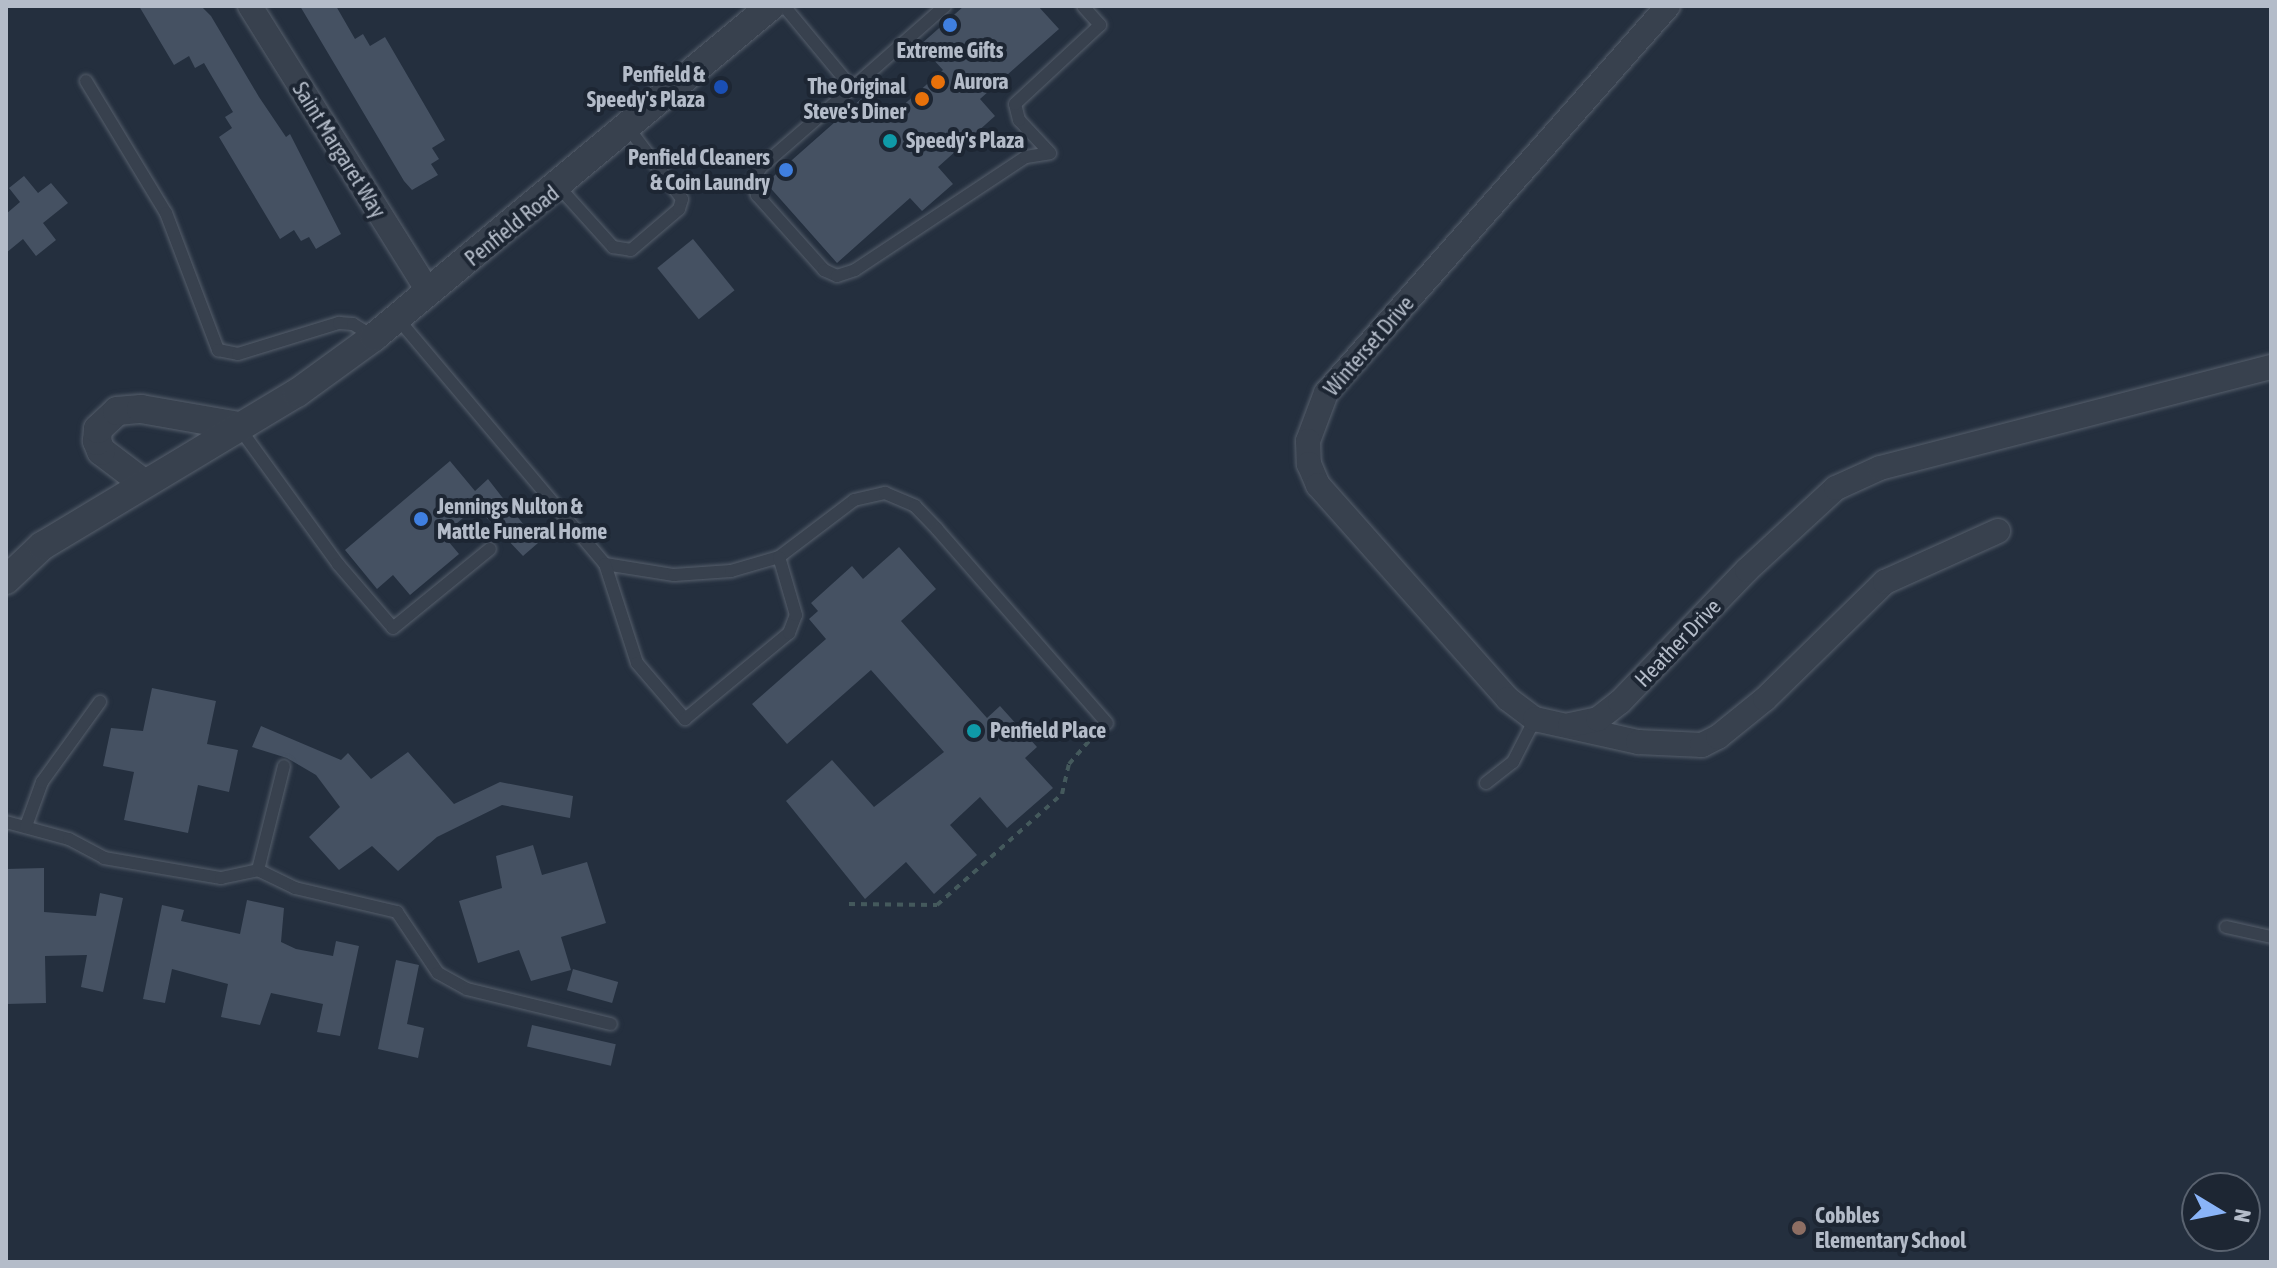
<!DOCTYPE html>
<style>
body{margin:0}
#map{position:relative;width:2277px;height:1268px;overflow:hidden;background:#242f3e;font-family:"Asap Condensed",sans-serif}
div>[style]{position:absolute}
.building>*{inset:0;background:#455162;transform-origin:0 0}
.path>*{height:4px;margin-top:-2px;transform-origin:0;background:repeating-linear-gradient(90deg,#44595c 0 6px,transparent 0 12px)}
.roads{filter:drop-shadow(0 0 2px #565f6c) drop-shadow(0 0 2px #565f6c)}
.service>*{height:12px;margin:-6px;padding:0 6px;transform-origin:6px;border-radius:6px;background:#38414e}
.minor>*{height:24px;margin:-12px;padding:0 12px;transform-origin:12px;border-radius:12px;background:#38414e}
.tertiary>*{height:28px;margin:-14px;padding:0 14px;transform-origin:14px;border-radius:14px;background:#38414e}
.dots>*{width:22px;height:22px;translate:-50% -50%;box-sizing:border-box;border:4px solid #1d2633;border-radius:50%}
span{translate:-50% -50%;white-space:nowrap;text-align:center;line-height:1.15;-webkit-text-stroke:8px #1d2633;paint-order:stroke}
.poi-label{font-size:22px;color:#b4bcc9;font-weight:700}
.right{translate:-100% -50%;text-align:right}
.left{translate:0 -50%;text-align:left}
.street-label{font-size:22px;color:#b4bcc9}
.frame{position:absolute;inset:0;border:8px solid #b4bcc9;pointer-events:none}
.north{position:absolute;left:2181px;top:1172px;width:80px;height:80px;box-sizing:border-box;background:#1d2633;border:2px solid #59626f;border-radius:50%;rotate:100deg;font-size:22px;font-weight:700;line-height:32px;text-align:center;color:#b4bcc9}
.north::after{content:'';display:block;margin:auto;width:28px;height:36px;background:#8ab4f8;clip-path:polygon(50% 0,100% 100%,50% 72%,0 100%)}
</style>
<div id="map">
<div class="building">
<div style="clip-path:polygon(139px 6px,201px 6px,211px 16px,259px 97px,286px 137px,290px 134px,341px 234px,316px 249px,309px 237px,301px 241px,294px 230px,280px 239px,219px 137px,232px 128px,225px 117px,233px 112px,211px 75px,204px 63px,195px 68px,189px 56px,174px 65px)"></div>
<div style="clip-path:polygon(300px 6px,336px 6px,355px 39px,363px 34px,370px 46px,385px 37px,445px 140px,432px 148px,439px 159px,431px 164px,438px 175px,412px 190px,404px 181px)"></div>
<div style="clip-path:polygon(964px 6px,1038px 6px,1059px 29px,980px 99px,995px 116px,938px 167px,953px 184px,922px 211px,910px 198px,837px 263px,766px 183px,870px 91px,891px 116px,943px 70px,920px 45px)"></div>
<div style="clip-path:polygon(24px 176px,38px 193px,51px 183px,68px 203px,43px 223px,56px 240px,36px 256px,23px 239px,6px 253px,6px 214px,20px 202px,9px 188px)"></div>
<div style="left:693px;top:239px;width:66px;height:46px;rotate:51deg"></div>
<div style="clip-path:polygon(450px 461px,475px 491px,488px 479px,538px 543px,523px 556px,476px 507px,443px 535px,459px 554px,410px 595px,393px 575px,377px 589px,345px 550px)"></div>
<div style="clip-path:polygon(899px 547px,936px 589px,901px 621px,987px 718px,1000px 706px,1037px 747px,1025px 758px,1053px 788px,1007px 828px,980px 797px,950px 825px,977px 855px,934px 894px,906px 862px,865px 899px,786px 801px,832px 760px,874px 807px,944px 752px,871px 670px,787px 744px,752px 704px,826px 639px,809px 619px,818px 611px,811px 603px,852px 566px,863px 579px)"></div>
<div style="clip-path:polygon(152px 688px,216px 701px,207px 744px,238px 750px,229px 792px,198px 785px,188px 833px,124px 820px,134px 772px,103px 766px,111px 728px,143px 731px)"></div>
<div style="clip-path:polygon(261px 726px,341px 760px,348px 753px,371px 779px,408px 752px,454px 804px,500px 782px,573px 796px,570px 818px,502px 805px,437px 837px,398px 871px,372px 846px,339px 870px,309px 837px,340px 807px,316px 775px,287px 758px,252px 747px)"></div>
<div style="clip-path:polygon(533px 845px,542px 875px,587px 862px,606px 923px,561px 937px,571px 970px,531px 981px,519px 950px,478px 963px,459px 901px,502px 888px,496px 856px)"></div>
<div style="clip-path:polygon(44px 868px,44px 912px,96px 916px,100px 893px,123px 898px,103px 992px,81px 987px,87px 955px,45px 956px,46px 1003px,6px 1004px,6px 869px)"></div>
<div style="clip-path:polygon(247px 900px,284px 908px,281px 942px,296px 949px,333px 956px,336px 941px,359px 946px,340px 1036px,317px 1032px,323px 1004px,271px 993px,260px 1025px,221px 1017px,228px 984px,172px 969px,165px 1003px,143px 999px,162px 905px,184px 910px,181px 921px,240px 934px)"></div>
<div style="clip-path:polygon(396px 960px,419px 965px,407px 1024px,424px 1028px,418px 1058px,378px 1049px)"></div>
<div style="left:573px;top:969px;width:47px;height:22px;rotate:16deg"></div>
<div style="left:532px;top:1025px;width:86px;height:22px;rotate:13deg"></div>
</div>
<div class="path">
<div style="left:849px;top:904px;width:88px;rotate:0.7deg"></div>
<div style="left:937px;top:905px;width:167px;rotate:-41.6deg"></div>
<div style="left:1062px;top:794px;width:31px;rotate:-77deg"></div>
<div style="left:1069px;top:764px;width:37px;rotate:-49deg"></div>
</div>
<div class="roads">
<div class="service">
<div style="left:784px;top:6px;width:107px;rotate:50.3deg"></div>
<div style="left:852px;top:88px;width:121px;rotate:139deg"></div>
<div style="left:761px;top:167px;width:16px;rotate:120deg"></div>
<div style="left:753px;top:181px;width:15px;rotate:74deg"></div>
<div style="left:757px;top:195px;width:101px;rotate:48.2deg"></div>
<div style="left:824px;top:270px;width:14px;rotate:25deg"></div>
<div style="left:837px;top:276px;width:19px;rotate:-18deg"></div>
<div style="left:855px;top:270px;width:205px;rotate:-33.5deg"></div>
<div style="left:1026px;top:157px;width:24px;rotate:-9deg"></div>
<div style="left:1050px;top:153px;width:45px;rotate:-133.2deg"></div>
<div style="left:1019px;top:120px;width:16px;rotate:-104deg"></div>
<div style="left:1015px;top:104px;width:116px;rotate:-42.9deg"></div>
<div style="left:1100px;top:25px;width:25px;rotate:-132deg"></div>
<div style="left:86px;top:81px;width:154px;rotate:58.8deg"></div>
<div style="left:166px;top:213px;width:147px;rotate:69.2deg"></div>
<div style="left:218px;top:350px;width:20px;rotate:11deg"></div>
<div style="left:238px;top:354px;width:106px;rotate:-17.1deg"></div>
<div style="left:339px;top:323px;width:14px;rotate:4deg"></div>
<div style="left:353px;top:324px;width:22px;rotate:32deg"></div>
<div style="left:852px;top:88px;width:124px;rotate:-41.4deg"></div>
<div style="left:559px;top:187px;width:81px;rotate:48deg"></div>
<div style="left:613px;top:247px;width:18px;rotate:9deg"></div>
<div style="left:631px;top:250px;width:63px;rotate:-40.5deg"></div>
<div style="left:679px;top:209px;width:10px;rotate:-73deg"></div>
<div style="left:682px;top:199px;width:88px;rotate:-127.1deg"></div>
<div style="left:398px;top:319px;width:321px;rotate:49.8deg"></div>
<div style="left:605px;top:564px;width:70px;rotate:9.1deg"></div>
<div style="left:674px;top:575px;width:57px;rotate:-4deg"></div>
<div style="left:731px;top:571px;width:50px;rotate:-16.3deg"></div>
<div style="left:779px;top:557px;width:94px;rotate:-37.2deg"></div>
<div style="left:854px;top:500px;width:32px;rotate:-13deg"></div>
<div style="left:885px;top:493px;width:33px;rotate:23deg"></div>
<div style="left:915px;top:506px;width:32px;rotate:46deg"></div>
<div style="left:937px;top:529px;width:258px;rotate:48.8deg"></div>
<div style="left:240px;top:429px;width:167px;rotate:54deg"></div>
<div style="left:338px;top:564px;width:84px;rotate:49.3deg"></div>
<div style="left:393px;top:628px;width:125px;rotate:-39.2deg"></div>
<div style="left:605px;top:564px;width:104px;rotate:72.1deg"></div>
<div style="left:637px;top:663px;width:74px;rotate:49.4deg"></div>
<div style="left:685px;top:719px;width:135px;rotate:-39.6deg"></div>
<div style="left:789px;top:633px;width:19px;rotate:-69deg"></div>
<div style="left:796px;top:615px;width:60px;rotate:-106.3deg"></div>
<div style="left:1486px;top:783px;width:34px;rotate:-38deg"></div>
<div style="left:1513px;top:762px;width:48px;rotate:-62.9deg"></div>
<div style="left:6px;top:822px;width:65px;rotate:15.1deg"></div>
<div style="left:69px;top:839px;width:40px;rotate:28deg"></div>
<div style="left:104px;top:858px;width:119px;rotate:9.7deg"></div>
<div style="left:221px;top:878px;width:38px;rotate:-12deg"></div>
<div style="left:258px;top:870px;width:41px;rotate:25.9deg"></div>
<div style="left:295px;top:888px;width:105px;rotate:13.2deg"></div>
<div style="left:397px;top:912px;width:73px;rotate:56.1deg"></div>
<div style="left:438px;top:973px;width:33px;rotate:29deg"></div>
<div style="left:467px;top:989px;width:148px;rotate:13.7deg"></div>
<div style="left:26px;top:826px;width:47px;rotate:-70deg"></div>
<div style="left:42px;top:782px;width:99px;rotate:-54.1deg"></div>
<div style="left:258px;top:870px;width:107px;rotate:-76deg"></div>
<div style="left:2226px;top:927px;width:46px;rotate:12.5deg"></div>
</div>
<div class="minor">
<div style="left:250px;top:6px;width:338px;rotate:58deg"></div>
<div style="left:1668px;top:6px;width:516px;rotate:131.47deg"></div>
<div style="left:1326px;top:393px;width:51px;rotate:110.6deg"></div>
<div style="left:1308px;top:441px;width:23px;rotate:88deg"></div>
<div style="left:1309px;top:464px;width:23px;rotate:67deg"></div>
<div style="left:1318px;top:485px;width:286px;rotate:48.4deg"></div>
<div style="left:1508px;top:699px;width:34px;rotate:37deg"></div>
<div style="left:1535px;top:719px;width:106px;rotate:12.6deg"></div>
<div style="left:1638px;top:742px;width:64px;rotate:2.7deg"></div>
<div style="left:1702px;top:745px;width:18px;rotate:-27deg"></div>
<div style="left:1718px;top:737px;width:60px;rotate:-39deg"></div>
<div style="left:1765px;top:699px;width:168px;rotate:-44.3deg"></div>
<div style="left:1885px;top:582px;width:124px;rotate:-24.3deg"></div>
<div style="left:1570px;top:725px;width:29px;rotate:-12deg"></div>
<div style="left:1598px;top:719px;width:28px;rotate:-38deg"></div>
<div style="left:1620px;top:702px;width:183px;rotate:-46.1deg"></div>
<div style="left:1747px;top:570px;width:121px;rotate:-42.7deg"></div>
<div style="left:1836px;top:488px;width:48px;rotate:-24.4deg"></div>
<div style="left:1880px;top:468px;width:404px;rotate:-14.5deg"></div>
</div>
<div class="tertiary">
<div style="left:142px;top:482px;width:51px;rotate:-142.9deg"></div>
<div style="left:101px;top:451px;width:11px;rotate:-112deg"></div>
<div style="left:97px;top:441px;width:12px;rotate:-85deg"></div>
<div style="left:98px;top:429px;width:26px;rotate:-43deg"></div>
<div style="left:117px;top:411px;width:24px;rotate:-5deg"></div>
<div style="left:141px;top:409px;width:98px;rotate:9.9deg"></div>
<div style="left:6px;top:580px;width:50px;rotate:-43.4deg"></div>
<div style="left:42px;top:546px;width:297px;rotate:-31deg"></div>
<div style="left:297px;top:393px;width:95px;rotate:-36deg"></div>
<div style="left:374px;top:337px;width:517px;rotate:-39.82deg"></div>
</div>
</div>
<div class="dots">
<div style="left:950px;top:25px;background:#3f7fe0"></div>
<div style="left:938px;top:82px;background:#e8710a"></div>
<div style="left:721px;top:87px;background:#1a4fb4"></div>
<div style="left:922px;top:99px;background:#e8710a"></div>
<div style="left:890px;top:141px;background:#0f9aa8"></div>
<div style="left:786px;top:170px;background:#3f7fe0"></div>
<div style="left:421px;top:519px;background:#3f7fe0"></div>
<div style="left:974px;top:731px;background:#0f9aa8"></div>
<div style="left:1799px;top:1228px;background:#8d6e63"></div>
</div>
<div class="poi-label">
<span style="left:950px;top:51px">Extreme Gifts</span>
<span class="right" style="left:705px;top:87px">Penfield &amp;<br>Speedy's Plaza</span>
<span class="left" style="left:954px;top:82px">Aurora</span>
<span class="right" style="left:906px;top:99px">The Original<br>Steve's Diner</span>
<span class="left" style="left:906px;top:141px">Speedy's Plaza</span>
<span class="right" style="left:770px;top:170px">Penfield Cleaners<br>&amp; Coin Laundry</span>
<span class="left" style="left:437px;top:519px">Jennings Nulton &amp;<br>Mattle Funeral Home</span>
<span class="left" style="left:990px;top:731px">Penfield Place</span>
<span class="left" style="left:1815px;top:1228px">Cobbles<br>Elementary School</span>
</div>
<div class="street-label">
<span style="left:339px;top:150px;rotate:58deg">Saint Margaret Way</span>
<span style="left:512px;top:226px;rotate:-39deg">Penfield Road</span>
<span style="left:1369px;top:346px;rotate:-49deg">Winterset Drive</span>
<span style="left:1678px;top:643px;rotate:-46deg">Heather Drive</span>
</div>
<div class="frame"></div>
<div class="north">N</div>
</div>
